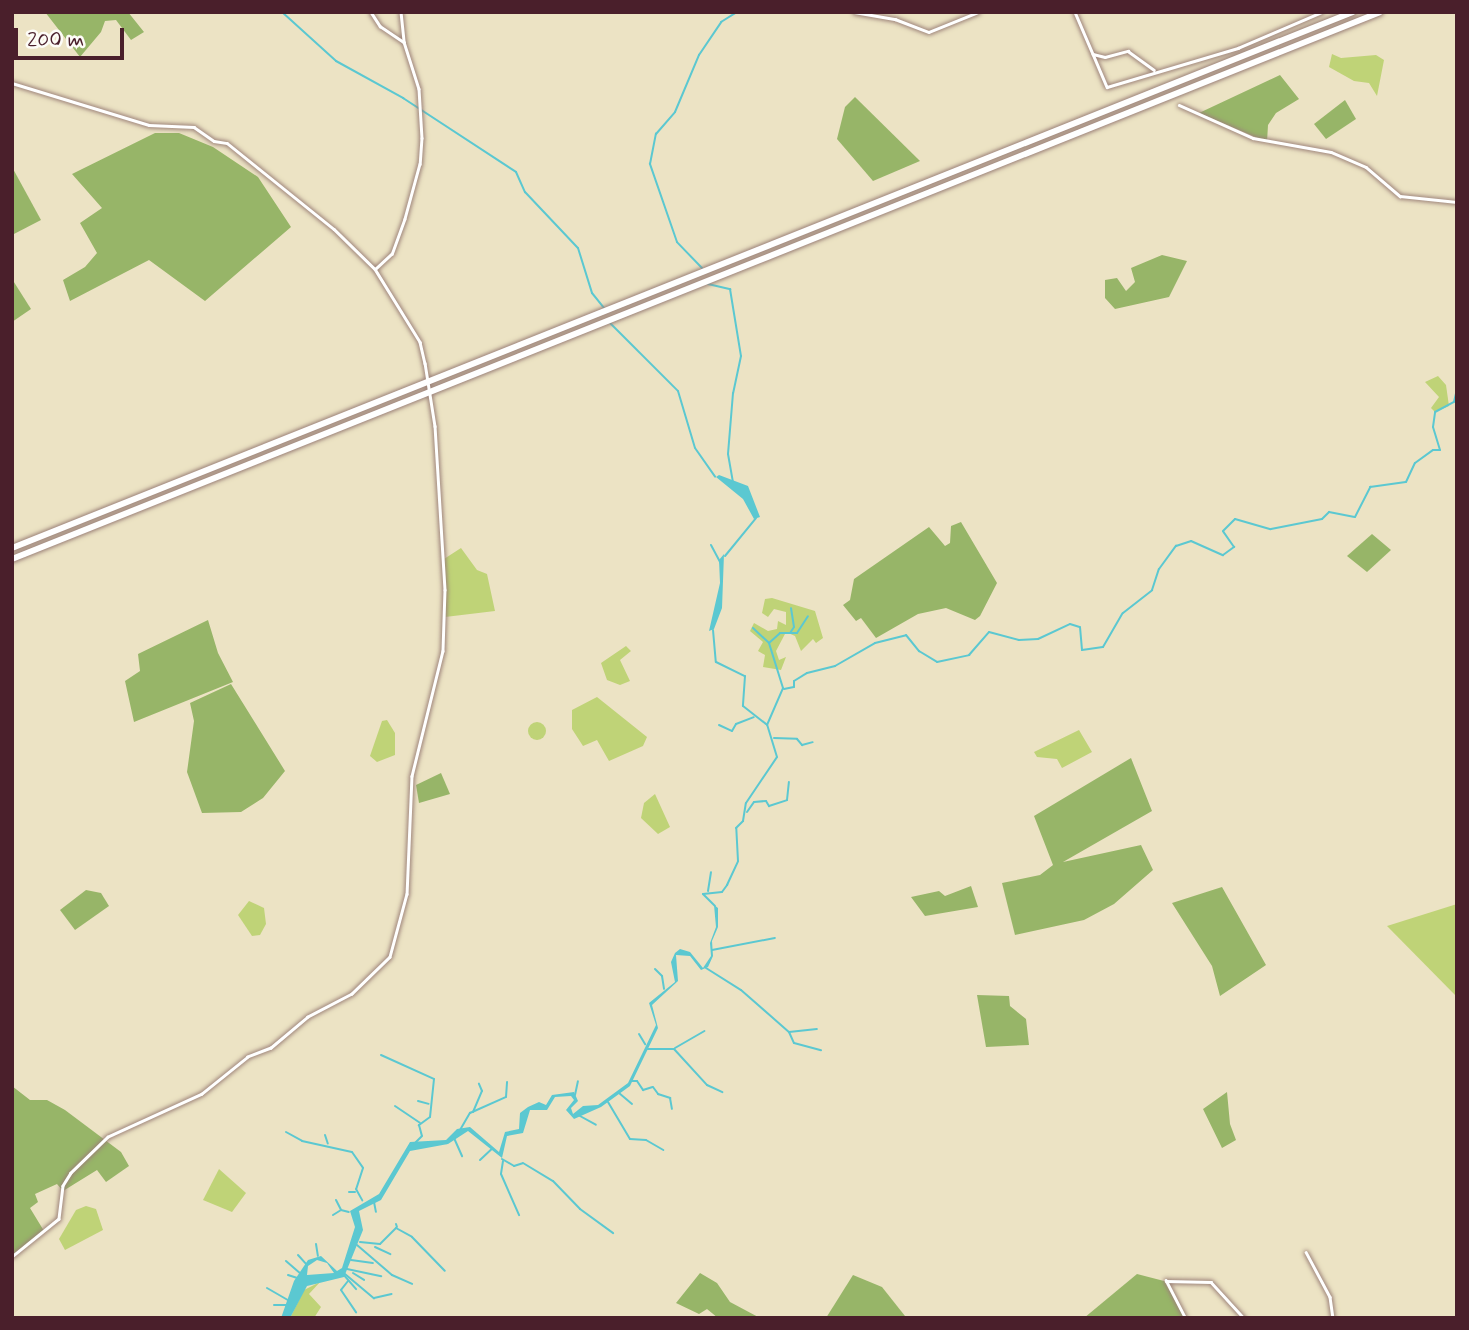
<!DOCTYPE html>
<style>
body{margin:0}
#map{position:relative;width:1469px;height:1330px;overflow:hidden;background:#ece3c4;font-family:Mynerve,sans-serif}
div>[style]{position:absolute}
.green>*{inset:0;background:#bfd377}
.round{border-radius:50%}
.forest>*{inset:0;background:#97b568}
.water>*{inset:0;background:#5bc8d1}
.stream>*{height:2px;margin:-1px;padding:0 1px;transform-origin:1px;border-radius:1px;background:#5bc8d1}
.roads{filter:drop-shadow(0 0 2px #9b8178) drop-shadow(0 0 2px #9b8178)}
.street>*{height:2.5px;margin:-1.25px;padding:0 1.25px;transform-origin:1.25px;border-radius:1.25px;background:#fff}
.highway>*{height:6px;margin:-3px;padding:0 3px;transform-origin:3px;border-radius:3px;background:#fff}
span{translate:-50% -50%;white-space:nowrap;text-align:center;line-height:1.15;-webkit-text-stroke:5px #fdfcf7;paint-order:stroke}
.frame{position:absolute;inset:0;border:14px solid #4a1f2b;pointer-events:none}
.scale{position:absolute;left:14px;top:28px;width:110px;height:32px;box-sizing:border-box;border:4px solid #4a1f2b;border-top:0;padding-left:9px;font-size:21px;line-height:24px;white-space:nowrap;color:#4a1f2b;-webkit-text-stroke:5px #fdfcf7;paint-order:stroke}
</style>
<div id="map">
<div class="green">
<div style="clip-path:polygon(1332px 54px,1341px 58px,1376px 55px,1384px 60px,1377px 96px,1369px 83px,1354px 81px,1329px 67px)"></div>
<div style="clip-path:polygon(1438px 376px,1446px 385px,1449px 406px,1435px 412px,1431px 408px,1439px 397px,1425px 382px)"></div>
<div style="clip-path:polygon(461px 548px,477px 570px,487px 574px,495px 611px,445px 617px,444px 559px)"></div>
<div style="clip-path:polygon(772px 598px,815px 611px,823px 638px,816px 643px,813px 639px,801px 651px,795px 636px,786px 632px,776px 651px,779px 660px,786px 657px,781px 670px,763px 667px,765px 655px,758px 651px,763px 642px,750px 631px,754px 623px,768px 631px,777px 629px,778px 621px,786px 625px,786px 612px,774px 609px,768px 617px,762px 613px,765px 599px)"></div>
<div style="clip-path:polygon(626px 646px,631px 651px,620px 660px,630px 681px,620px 685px,607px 680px,601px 663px)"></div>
<div style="clip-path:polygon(597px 697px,647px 737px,643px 746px,609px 761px,597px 740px,583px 746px,572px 729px,572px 710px)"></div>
<div style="clip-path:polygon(387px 720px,395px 733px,395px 755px,377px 762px,370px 756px,382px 721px)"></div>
<div class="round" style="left:528px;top:722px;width:18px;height:18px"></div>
<div style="clip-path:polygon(1079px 730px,1092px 752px,1062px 768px,1057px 759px,1037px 757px,1034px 752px)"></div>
<div style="clip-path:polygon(655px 794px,670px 827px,658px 834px,641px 818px,644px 803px)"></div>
<div style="clip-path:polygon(249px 901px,264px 908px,266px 924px,260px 935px,252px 936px,238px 915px)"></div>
<div style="clip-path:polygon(1457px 904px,1457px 997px,1387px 926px)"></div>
<div style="clip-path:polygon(219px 1169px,246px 1193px,232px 1212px,203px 1200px)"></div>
<div style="clip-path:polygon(86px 1206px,96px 1209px,103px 1230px,65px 1250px,59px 1239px,76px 1210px)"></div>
<div style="clip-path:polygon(320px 1282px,309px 1294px,321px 1307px,314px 1318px,290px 1318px,304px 1290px)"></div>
</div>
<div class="forest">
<div style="clip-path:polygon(45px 12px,128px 12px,144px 32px,131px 40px,116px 20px,105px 21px,101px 32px,80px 57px)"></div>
<div style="clip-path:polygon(1280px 75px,1299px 99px,1276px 113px,1268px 125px,1267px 142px,1199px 113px)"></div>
<div style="clip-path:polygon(855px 97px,920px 161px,873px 181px,837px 139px,845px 107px)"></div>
<div style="clip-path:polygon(1345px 100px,1356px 119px,1326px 139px,1314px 124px)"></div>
<div style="clip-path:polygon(155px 133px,179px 133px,213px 147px,258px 177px,291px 227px,205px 301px,149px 260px,70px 301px,63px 280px,85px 267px,97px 253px,80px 223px,102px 208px,72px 174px)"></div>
<div style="clip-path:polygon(12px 167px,41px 220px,12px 235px)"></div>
<div style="clip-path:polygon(1162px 255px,1187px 261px,1169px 297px,1115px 309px,1105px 298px,1105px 280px,1117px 278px,1126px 291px,1135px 282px,1131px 268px)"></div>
<div style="clip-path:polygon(12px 279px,31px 309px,12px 322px)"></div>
<div style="clip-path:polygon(961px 522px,997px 583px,980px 616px,975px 620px,946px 608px,918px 614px,876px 638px,861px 618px,856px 621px,843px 605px,850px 600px,854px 579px,929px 527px,945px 546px,950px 543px,951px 526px)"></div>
<div style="clip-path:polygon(1372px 534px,1391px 550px,1367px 572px,1347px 556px)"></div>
<div style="clip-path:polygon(208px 620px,218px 653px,233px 682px,134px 722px,125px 681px,140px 671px,138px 654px)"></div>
<div style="clip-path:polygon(231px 684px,285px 771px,263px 798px,241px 812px,202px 813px,187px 772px,194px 721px,190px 703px)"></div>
<div style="clip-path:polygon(1131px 758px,1152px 811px,1063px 862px,1141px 845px,1153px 870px,1114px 904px,1084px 920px,1015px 935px,1002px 883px,1040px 875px,1053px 865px,1034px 816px)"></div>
<div style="clip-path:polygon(441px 773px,450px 794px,419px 803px,416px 785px)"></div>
<div style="clip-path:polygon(971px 886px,978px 907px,925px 916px,911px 897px,939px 891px,945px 896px)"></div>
<div style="clip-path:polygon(1222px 887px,1266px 965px,1220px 996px,1212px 966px,1172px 903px)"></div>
<div style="clip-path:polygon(86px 890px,101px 893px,109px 906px,75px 930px,60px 910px)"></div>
<div style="clip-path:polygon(977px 995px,1009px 996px,1010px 1006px,1026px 1019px,1029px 1045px,986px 1047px)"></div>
<div style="clip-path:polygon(12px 1086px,30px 1100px,47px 1100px,65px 1110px,121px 1152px,129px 1166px,106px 1182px,97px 1170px,63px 1191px,57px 1184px,35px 1194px,38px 1202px,30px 1208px,44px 1231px,12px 1257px)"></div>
<div style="clip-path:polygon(1227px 1092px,1230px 1124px,1236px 1140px,1222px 1148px,1203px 1109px)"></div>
<div style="clip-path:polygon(700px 1273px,717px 1283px,730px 1302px,760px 1318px,718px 1318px,707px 1309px,699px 1314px,676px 1303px)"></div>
<div style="clip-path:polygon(1137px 1274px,1164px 1281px,1185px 1318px,1084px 1318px)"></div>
<div style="clip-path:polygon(853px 1275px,882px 1287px,905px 1316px,826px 1318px)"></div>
</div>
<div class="water">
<div style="clip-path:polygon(719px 475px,748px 486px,760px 517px,754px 519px,743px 499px,716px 477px)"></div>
<div style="clip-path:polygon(724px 554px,722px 608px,714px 629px,709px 631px,720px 583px,719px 560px)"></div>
<div style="clip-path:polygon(evenodd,714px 905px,718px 908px,718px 927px,712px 941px,713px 956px,708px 967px,701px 970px,690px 956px,676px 955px,678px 981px,652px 1005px,658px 1028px,630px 1086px,601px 1107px,574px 1119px,566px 1110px,574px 1100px,571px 1096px,555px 1097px,547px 1110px,530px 1110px,523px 1133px,507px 1136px,502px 1158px,468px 1131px,448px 1144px,410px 1151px,381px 1200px,359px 1211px,363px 1230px,344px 1277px,307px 1286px,290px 1318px,281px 1318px,294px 1281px,308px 1260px,321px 1256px,337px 1271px,342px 1268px,355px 1227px,350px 1211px,379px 1194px,410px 1142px,446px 1140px,457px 1129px,470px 1127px,499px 1152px,505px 1132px,519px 1129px,520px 1113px,528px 1107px,539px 1102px,546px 1105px,552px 1095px,574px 1092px,578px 1101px,571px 1108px,573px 1114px,583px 1106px,598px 1105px,628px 1083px,656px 1025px,649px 1003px,675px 982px,671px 962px,675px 953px,680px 949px,690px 952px,703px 968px,711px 956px,710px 943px,716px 927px,714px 905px,317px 1260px,327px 1263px,334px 1273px,307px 1275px,308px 1266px,317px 1260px)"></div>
</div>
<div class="stream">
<div style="left:282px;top:12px;width:73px;rotate:42.2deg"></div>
<div style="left:336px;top:61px;width:77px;rotate:28.9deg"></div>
<div style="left:403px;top:98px;width:135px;rotate:33.2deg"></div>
<div style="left:516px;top:172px;width:22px;rotate:66deg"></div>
<div style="left:525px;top:192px;width:77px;rotate:46.6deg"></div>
<div style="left:578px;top:248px;width:47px;rotate:72.7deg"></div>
<div style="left:592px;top:293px;width:19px;rotate:51deg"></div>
<div style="left:702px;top:268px;width:36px;rotate:-134deg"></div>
<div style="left:677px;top:242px;width:83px;rotate:-109.1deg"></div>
<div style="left:650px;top:164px;width:31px;rotate:-79deg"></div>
<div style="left:656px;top:134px;width:29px;rotate:-49deg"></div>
<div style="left:675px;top:112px;width:62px;rotate:-67.2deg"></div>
<div style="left:699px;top:55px;width:40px;rotate:-56deg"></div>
<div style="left:721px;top:22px;width:19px;rotate:-32deg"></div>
<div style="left:708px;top:284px;width:23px;rotate:13deg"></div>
<div style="left:730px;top:289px;width:68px;rotate:80.7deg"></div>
<div style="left:741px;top:356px;width:38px;rotate:102deg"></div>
<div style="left:733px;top:393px;width:61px;rotate:94.7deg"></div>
<div style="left:728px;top:454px;width:28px;rotate:80deg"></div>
<div style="left:610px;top:323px;width:96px;rotate:45deg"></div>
<div style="left:678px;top:391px;width:59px;rotate:73.4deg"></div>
<div style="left:695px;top:448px;width:35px;rotate:55deg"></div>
<div style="left:711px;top:545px;width:21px;rotate:62deg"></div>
<div style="left:725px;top:556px;width:49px;rotate:-50.8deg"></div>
<div style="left:753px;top:628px;width:22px;rotate:43deg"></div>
<div style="left:713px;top:630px;width:32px;rotate:85deg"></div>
<div style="left:716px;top:662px;width:32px;rotate:26deg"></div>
<div style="left:745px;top:676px;width:30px;rotate:94deg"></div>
<div style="left:743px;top:706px;width:29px;rotate:38deg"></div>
<div style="left:790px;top:633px;width:7px;rotate:-56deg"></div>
<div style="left:794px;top:627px;width:19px;rotate:-99deg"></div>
<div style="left:784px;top:689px;width:10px;rotate:-11deg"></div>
<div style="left:794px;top:687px;width:6px;rotate:-90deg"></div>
<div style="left:794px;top:681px;width:15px;rotate:-32deg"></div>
<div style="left:807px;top:673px;width:29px;rotate:-14deg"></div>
<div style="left:835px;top:666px;width:46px;rotate:-29.9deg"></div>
<div style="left:875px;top:643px;width:32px;rotate:-14deg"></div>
<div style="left:906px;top:635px;width:21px;rotate:51deg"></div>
<div style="left:919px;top:651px;width:21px;rotate:31deg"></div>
<div style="left:937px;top:662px;width:33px;rotate:-12deg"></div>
<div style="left:969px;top:655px;width:30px;rotate:-49deg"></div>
<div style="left:989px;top:632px;width:31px;rotate:15deg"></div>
<div style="left:1019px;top:640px;width:19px;rotate:-3deg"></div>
<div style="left:1038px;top:639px;width:35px;rotate:-25deg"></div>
<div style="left:1070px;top:624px;width:10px;rotate:17deg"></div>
<div style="left:1080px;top:627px;width:23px;rotate:85deg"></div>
<div style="left:1082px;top:650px;width:21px;rotate:-8deg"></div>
<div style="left:1103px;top:647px;width:39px;rotate:-60deg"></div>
<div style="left:1123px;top:613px;width:37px;rotate:-38deg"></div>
<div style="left:1152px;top:590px;width:22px;rotate:-72deg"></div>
<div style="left:1159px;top:569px;width:29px;rotate:-54deg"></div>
<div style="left:1176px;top:546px;width:16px;rotate:-18deg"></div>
<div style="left:1191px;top:541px;width:35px;rotate:24deg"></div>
<div style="left:1223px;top:555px;width:14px;rotate:-36deg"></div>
<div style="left:1234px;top:547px;width:19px;rotate:-125deg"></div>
<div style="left:1223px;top:531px;width:17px;rotate:-45deg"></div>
<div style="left:1235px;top:519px;width:37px;rotate:16deg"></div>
<div style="left:1271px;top:529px;width:52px;rotate:-11.1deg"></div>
<div style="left:1322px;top:519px;width:10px;rotate:-45deg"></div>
<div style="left:1329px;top:512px;width:26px;rotate:11deg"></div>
<div style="left:1355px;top:517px;width:34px;rotate:-63deg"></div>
<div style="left:1370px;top:487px;width:36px;rotate:-8deg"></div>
<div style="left:1406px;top:482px;width:21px;rotate:-65deg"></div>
<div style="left:1415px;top:463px;width:22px;rotate:-36deg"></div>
<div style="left:1433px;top:450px;width:7px"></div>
<div style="left:1440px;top:450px;width:24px;rotate:-107deg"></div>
<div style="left:1433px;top:427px;width:15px;rotate:-82deg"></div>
<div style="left:1435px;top:412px;width:21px;rotate:-28deg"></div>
<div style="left:1454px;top:402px;width:13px;rotate:-77deg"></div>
<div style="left:719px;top:725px;width:14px;rotate:25deg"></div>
<div style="left:732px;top:731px;width:8px;rotate:-60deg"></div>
<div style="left:736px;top:724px;width:19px;rotate:-21deg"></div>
<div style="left:774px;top:738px;width:23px;rotate:2deg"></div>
<div style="left:797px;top:739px;width:8px;rotate:50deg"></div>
<div style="left:802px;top:745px;width:11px;rotate:-15deg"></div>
<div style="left:747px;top:812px;width:12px;rotate:-55deg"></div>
<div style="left:754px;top:802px;width:12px;rotate:-5deg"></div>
<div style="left:766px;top:801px;width:6px;rotate:59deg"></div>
<div style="left:769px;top:806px;width:19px;rotate:-18deg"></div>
<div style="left:787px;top:800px;width:18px;rotate:-84deg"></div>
<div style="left:708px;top:891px;width:19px;rotate:-81deg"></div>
<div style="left:715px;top:906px;width:17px;rotate:-135deg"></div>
<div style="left:703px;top:894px;width:19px;rotate:-6deg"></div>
<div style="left:722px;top:892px;width:9px;rotate:-54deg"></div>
<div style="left:727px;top:885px;width:26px;rotate:-65deg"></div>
<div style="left:738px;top:861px;width:33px;rotate:-93deg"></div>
<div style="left:736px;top:828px;width:10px;rotate:-45deg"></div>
<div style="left:743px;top:821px;width:18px;rotate:-81deg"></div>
<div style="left:746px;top:803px;width:55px;rotate:-56deg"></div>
<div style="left:777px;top:757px;width:34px;rotate:-107deg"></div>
<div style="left:767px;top:725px;width:40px;rotate:-66.6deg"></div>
<div style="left:783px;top:688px;width:47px;rotate:-107.3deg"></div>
<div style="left:769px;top:643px;width:15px;rotate:-42deg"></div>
<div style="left:780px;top:633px;width:17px"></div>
<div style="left:797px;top:633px;width:20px;rotate:-57deg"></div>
<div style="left:712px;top:950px;width:64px;rotate:-10.8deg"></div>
<div style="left:706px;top:968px;width:41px;rotate:32.2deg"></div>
<div style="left:741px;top:990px;width:64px;rotate:41.2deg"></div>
<div style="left:789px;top:1032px;width:28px;rotate:-6deg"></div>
<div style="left:655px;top:969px;width:10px;rotate:45deg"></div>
<div style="left:662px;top:976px;width:13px;rotate:81deg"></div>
<div style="left:789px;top:1032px;width:12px;rotate:66deg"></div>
<div style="left:794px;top:1043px;width:28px;rotate:15deg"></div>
<div style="left:639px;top:1034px;width:12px;rotate:59deg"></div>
<div style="left:675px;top:1048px;width:34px;rotate:-30deg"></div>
<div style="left:646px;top:1049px;width:28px"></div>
<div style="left:674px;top:1049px;width:49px;rotate:47.5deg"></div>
<div style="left:707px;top:1085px;width:17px;rotate:25deg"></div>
<div style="left:381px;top:1055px;width:58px;rotate:24.4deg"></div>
<div style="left:434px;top:1079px;width:38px;rotate:96deg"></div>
<div style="left:430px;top:1117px;width:14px;rotate:144deg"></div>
<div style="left:419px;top:1125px;width:11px;rotate:75deg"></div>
<div style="left:422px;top:1136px;width:11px;rotate:135deg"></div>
<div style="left:631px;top:1081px;width:6px"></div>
<div style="left:637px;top:1081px;width:11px;rotate:56deg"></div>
<div style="left:643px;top:1090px;width:10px;rotate:-17deg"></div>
<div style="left:653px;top:1087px;width:9px;rotate:54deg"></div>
<div style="left:658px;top:1094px;width:13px;rotate:18deg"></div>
<div style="left:670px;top:1098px;width:11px;rotate:80deg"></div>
<div style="left:619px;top:1093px;width:17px;rotate:40deg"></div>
<div style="left:575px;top:1095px;width:14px;rotate:-78deg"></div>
<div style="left:418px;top:1101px;width:11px;rotate:15deg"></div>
<div style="left:608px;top:1102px;width:43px;rotate:59.3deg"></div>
<div style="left:630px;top:1139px;width:16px;rotate:4deg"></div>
<div style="left:646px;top:1140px;width:20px;rotate:30deg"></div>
<div style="left:395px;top:1106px;width:30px;rotate:34deg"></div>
<div style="left:473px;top:1112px;width:23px;rotate:-67deg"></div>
<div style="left:482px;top:1091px;width:8px;rotate:-113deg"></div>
<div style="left:580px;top:1116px;width:18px;rotate:29deg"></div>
<div style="left:460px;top:1130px;width:20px;rotate:-60deg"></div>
<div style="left:470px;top:1113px;width:39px;rotate:-24deg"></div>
<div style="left:506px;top:1097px;width:15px;rotate:-86deg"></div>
<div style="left:286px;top:1132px;width:18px;rotate:29deg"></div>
<div style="left:302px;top:1141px;width:51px;rotate:12.4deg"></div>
<div style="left:352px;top:1152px;width:19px;rotate:55deg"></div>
<div style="left:363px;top:1168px;width:22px;rotate:108deg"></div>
<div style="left:356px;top:1189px;width:13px;rotate:61deg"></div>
<div style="left:325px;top:1135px;width:9px;rotate:72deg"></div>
<div style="left:454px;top:1138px;width:20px;rotate:66deg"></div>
<div style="left:502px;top:1159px;width:14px;rotate:30deg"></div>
<div style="left:514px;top:1166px;width:9px;rotate:-18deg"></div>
<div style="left:523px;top:1163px;width:35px;rotate:31deg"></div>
<div style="left:553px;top:1181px;width:39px;rotate:46deg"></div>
<div style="left:580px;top:1209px;width:41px;rotate:36deg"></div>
<div style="left:480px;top:1160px;width:16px;rotate:-43deg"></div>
<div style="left:503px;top:1161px;width:13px;rotate:99deg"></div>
<div style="left:501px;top:1174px;width:45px;rotate:66.3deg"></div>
<div style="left:349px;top:1192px;width:6px"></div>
<div style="left:336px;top:1200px;width:11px;rotate:63deg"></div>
<div style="left:341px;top:1210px;width:8px;rotate:14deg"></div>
<div style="left:374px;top:1202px;width:10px;rotate:79deg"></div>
<div style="left:333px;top:1215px;width:9px;rotate:-32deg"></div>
<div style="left:396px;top:1224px;width:3px;rotate:72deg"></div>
<div style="left:360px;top:1242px;width:20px;rotate:6deg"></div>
<div style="left:380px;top:1244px;width:23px;rotate:-45deg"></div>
<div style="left:396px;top:1228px;width:18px;rotate:29deg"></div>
<div style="left:412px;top:1237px;width:47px;rotate:45.9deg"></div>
<div style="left:316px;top:1244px;width:12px;rotate:81deg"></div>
<div style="left:357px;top:1245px;width:46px;rotate:40.6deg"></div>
<div style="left:392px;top:1275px;width:22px;rotate:24deg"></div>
<div style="left:375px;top:1247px;width:17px;rotate:25deg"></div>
<div style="left:298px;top:1255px;width:12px;rotate:48deg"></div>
<div style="left:351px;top:1260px;width:22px;rotate:8deg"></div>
<div style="left:286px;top:1261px;width:18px;rotate:41deg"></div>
<div style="left:347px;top:1269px;width:35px;rotate:12deg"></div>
<div style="left:353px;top:1273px;width:13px;rotate:32deg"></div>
<div style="left:343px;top:1274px;width:20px;rotate:49deg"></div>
<div style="left:345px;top:1274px;width:38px;rotate:40deg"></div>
<div style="left:374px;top:1298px;width:18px;rotate:-13deg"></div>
<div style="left:288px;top:1275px;width:9px;rotate:18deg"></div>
<div style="left:348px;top:1281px;width:11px;rotate:128deg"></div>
<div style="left:341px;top:1290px;width:27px;rotate:56deg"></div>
<div style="left:267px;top:1288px;width:24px;rotate:30deg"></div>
<div style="left:274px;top:1305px;width:13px"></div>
</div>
<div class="roads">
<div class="street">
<div style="left:371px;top:12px;width:17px;rotate:57deg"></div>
<div style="left:380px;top:26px;width:29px;rotate:34deg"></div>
<div style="left:404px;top:42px;width:49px;rotate:72.3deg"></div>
<div style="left:419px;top:89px;width:49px;rotate:86.5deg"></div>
<div style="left:422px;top:138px;width:26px;rotate:94deg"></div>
<div style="left:420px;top:164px;width:57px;rotate:105.3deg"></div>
<div style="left:405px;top:219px;width:37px;rotate:110deg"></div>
<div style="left:392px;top:254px;width:22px;rotate:137deg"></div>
<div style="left:401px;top:12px;width:30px;rotate:84deg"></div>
<div style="left:854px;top:12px;width:42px;rotate:9.7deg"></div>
<div style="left:895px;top:19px;width:36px;rotate:21deg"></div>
<div style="left:929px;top:32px;width:53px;rotate:-22.2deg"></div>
<div style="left:1075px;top:12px;width:46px;rotate:66.8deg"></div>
<div style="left:1093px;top:54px;width:12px;rotate:14deg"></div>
<div style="left:1105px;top:57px;width:24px;rotate:-15deg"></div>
<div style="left:1128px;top:51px;width:32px;rotate:36deg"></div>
<div style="left:1093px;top:54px;width:36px;rotate:67deg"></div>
<div style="left:1107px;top:87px;width:137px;rotate:-16.6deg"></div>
<div style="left:1238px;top:48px;width:91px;rotate:-23.2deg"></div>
<div style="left:12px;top:83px;width:143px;rotate:17deg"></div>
<div style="left:149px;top:125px;width:45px;rotate:2.5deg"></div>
<div style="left:194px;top:127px;width:24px;rotate:35deg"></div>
<div style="left:214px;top:141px;width:13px;rotate:9deg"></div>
<div style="left:227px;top:143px;width:137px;rotate:38.8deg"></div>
<div style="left:334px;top:229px;width:57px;rotate:44.3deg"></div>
<div style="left:375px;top:269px;width:86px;rotate:58.3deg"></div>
<div style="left:420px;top:342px;width:22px;rotate:77deg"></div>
<div style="left:425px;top:363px;width:64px;rotate:81deg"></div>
<div style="left:435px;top:426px;width:164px;rotate:86.5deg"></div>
<div style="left:445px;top:590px;width:61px;rotate:91.9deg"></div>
<div style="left:443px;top:651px;width:129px;rotate:103.9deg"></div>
<div style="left:412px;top:776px;width:118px;rotate:92.4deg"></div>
<div style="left:407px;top:894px;width:65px;rotate:105.1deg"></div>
<div style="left:390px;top:957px;width:53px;rotate:135.8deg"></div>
<div style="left:352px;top:994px;width:50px;rotate:152.4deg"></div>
<div style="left:308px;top:1017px;width:48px;rotate:140deg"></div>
<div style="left:271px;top:1048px;width:25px;rotate:159deg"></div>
<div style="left:248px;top:1057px;width:59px;rotate:141.2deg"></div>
<div style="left:202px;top:1094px;width:103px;rotate:155.4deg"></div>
<div style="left:108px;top:1137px;width:52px;rotate:135.8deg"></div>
<div style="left:71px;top:1173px;width:15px;rotate:122deg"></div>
<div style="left:63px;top:1186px;width:33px;rotate:97deg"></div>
<div style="left:59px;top:1219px;width:60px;rotate:141deg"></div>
<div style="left:1179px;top:105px;width:81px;rotate:24deg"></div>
<div style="left:1253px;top:138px;width:79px;rotate:10.2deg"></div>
<div style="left:1331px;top:152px;width:38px;rotate:23deg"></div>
<div style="left:1366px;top:167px;width:45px;rotate:40.5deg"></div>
<div style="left:1400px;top:196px;width:57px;rotate:6deg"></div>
<div style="left:1306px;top:1252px;width:51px;rotate:61.9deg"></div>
<div style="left:1330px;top:1297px;width:21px;rotate:82deg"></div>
<div style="left:1185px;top:1318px;width:42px;rotate:-117.2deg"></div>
<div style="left:1166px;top:1281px;width:45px;rotate:1.3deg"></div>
<div style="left:1211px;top:1282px;width:49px;rotate:47.5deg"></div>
</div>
<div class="highway">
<div style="left:12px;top:548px;width:1444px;rotate:-21.79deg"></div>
<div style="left:12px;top:559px;width:1473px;rotate:-21.79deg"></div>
</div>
</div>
<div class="frame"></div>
<div class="scale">200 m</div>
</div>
